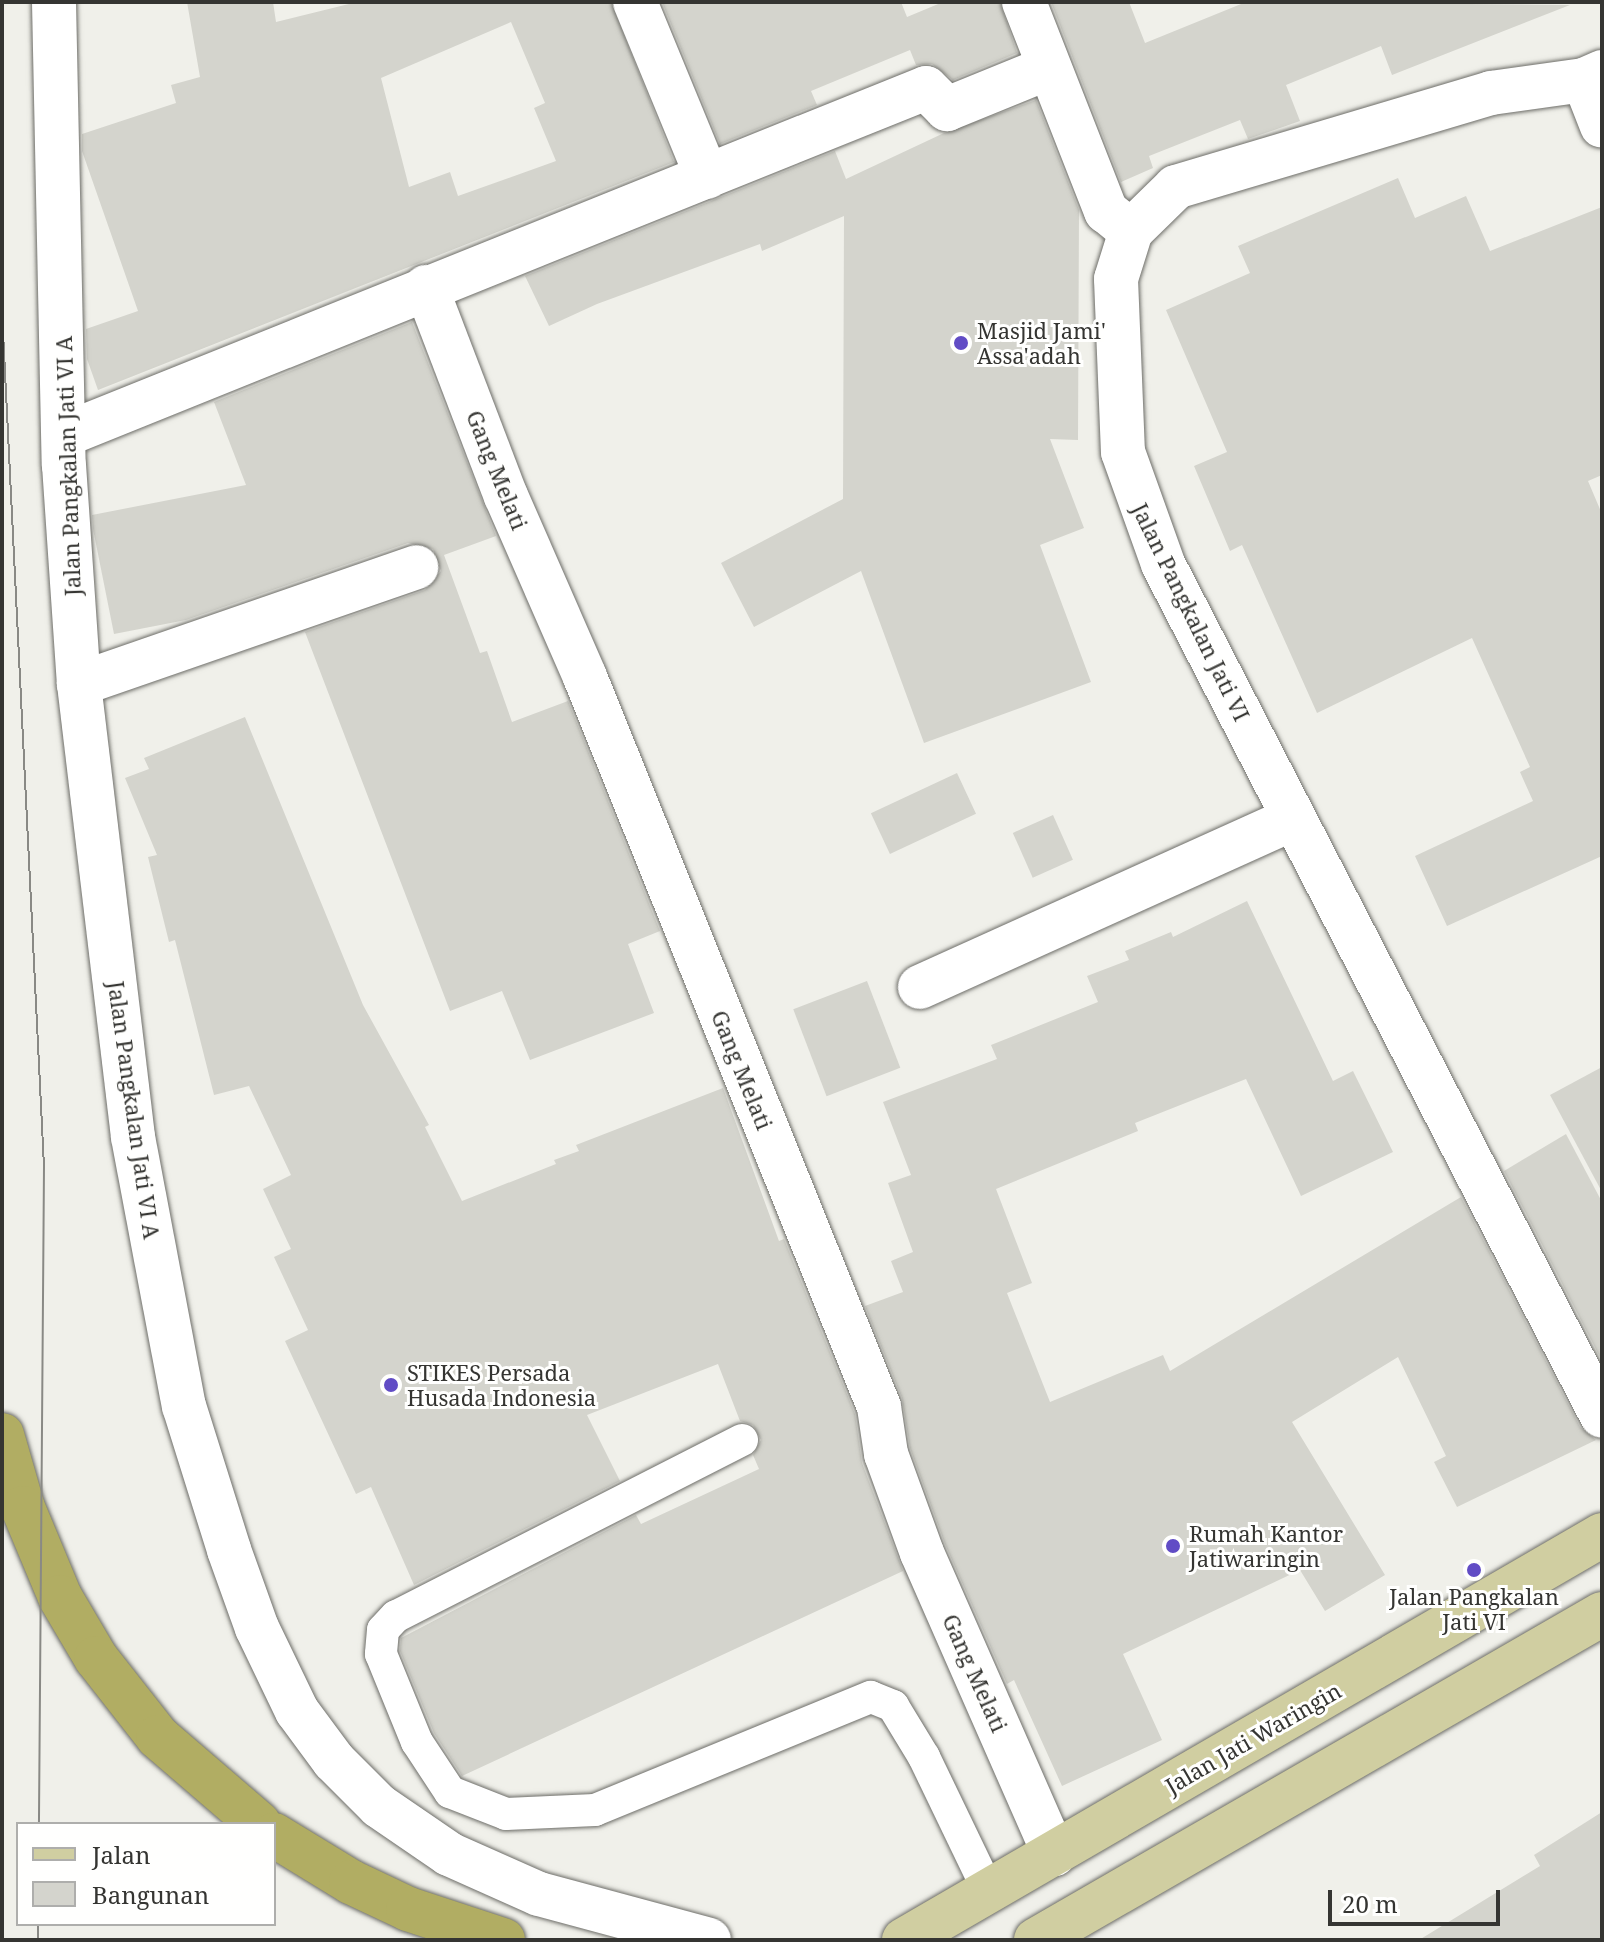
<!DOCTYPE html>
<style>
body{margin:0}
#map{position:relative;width:1604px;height:1942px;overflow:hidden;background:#f0f0ea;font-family:"Noto Serif",serif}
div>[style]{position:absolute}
.building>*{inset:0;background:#d4d4cd;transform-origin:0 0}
.roads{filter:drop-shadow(0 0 2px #6d6d68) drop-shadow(0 0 2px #6d6d68)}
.lane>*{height:32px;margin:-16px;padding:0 16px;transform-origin:16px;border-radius:16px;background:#fff}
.street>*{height:44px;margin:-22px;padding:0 22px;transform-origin:22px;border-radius:22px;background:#fff}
.primary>*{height:44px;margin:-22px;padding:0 22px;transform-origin:22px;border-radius:22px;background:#d0cea1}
.highway>*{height:44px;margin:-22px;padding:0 22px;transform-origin:22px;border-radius:22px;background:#b1ad63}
.tram>*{height:2px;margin:-1px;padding:0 1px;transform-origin:1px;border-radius:1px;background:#898985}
.dots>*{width:22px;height:22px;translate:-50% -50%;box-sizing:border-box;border:4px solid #fffffe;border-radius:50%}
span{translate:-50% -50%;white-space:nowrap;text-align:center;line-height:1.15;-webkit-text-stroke:6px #fffffe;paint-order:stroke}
.poi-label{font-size:22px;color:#353532}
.left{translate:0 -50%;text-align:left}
.street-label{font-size:22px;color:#353532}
.frame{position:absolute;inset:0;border:4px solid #353532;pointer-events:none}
.legend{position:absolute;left:16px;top:1822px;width:260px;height:104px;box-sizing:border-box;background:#fffffe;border:2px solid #aeaeac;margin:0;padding:10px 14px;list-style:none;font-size:24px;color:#353532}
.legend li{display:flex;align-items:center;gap:16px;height:40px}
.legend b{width:40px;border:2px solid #aeaeac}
.scale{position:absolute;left:1328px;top:1890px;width:172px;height:36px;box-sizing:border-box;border:4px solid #353532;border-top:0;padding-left:10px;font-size:24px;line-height:28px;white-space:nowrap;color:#353532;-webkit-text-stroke:6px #fffffe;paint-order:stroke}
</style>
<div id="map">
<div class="building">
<div style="clip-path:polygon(evenodd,187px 2px,273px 2px,276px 22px,357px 2px,611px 2px,674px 162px,98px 390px,87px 359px,86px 329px,138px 311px,82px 151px,82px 134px,176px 103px,171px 85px,200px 77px,187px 2px,511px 22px,545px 103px,534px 108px,556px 161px,458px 196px,450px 172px,409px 187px,381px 78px,511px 22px)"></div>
<div style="clip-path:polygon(662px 2px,901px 2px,907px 17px,943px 2px,1000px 2px,1017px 53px,953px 80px,932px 64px,916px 65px,910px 50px,811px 91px,817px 105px,720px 144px)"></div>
<div style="clip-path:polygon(1051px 2px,1129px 2px,1145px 43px,1246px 2px,1570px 5px,1392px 75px,1381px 46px,1286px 85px,1300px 121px,1248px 139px,1240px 120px,1149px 156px,1153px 168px,1121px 182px)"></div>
<div style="clip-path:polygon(1036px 100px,1079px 210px,1078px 440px,1050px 439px,1084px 528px,1040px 545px,1091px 682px,924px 743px,861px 571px,754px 627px,721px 563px,843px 499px,844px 216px,762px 251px,760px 244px,597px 304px,549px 326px,525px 276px,835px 151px,846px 179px,944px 133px)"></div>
<div style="clip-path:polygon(1398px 178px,1415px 218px,1466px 196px,1490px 251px,1602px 207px,1602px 475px,1588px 481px,1602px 514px,1602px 856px,1447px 926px,1415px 856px,1533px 801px,1520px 772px,1530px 767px,1472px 638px,1317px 713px,1242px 545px,1230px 551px,1194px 466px,1227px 452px,1166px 310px,1250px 273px,1238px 246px)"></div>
<div style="clip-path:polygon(412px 322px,496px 536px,444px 555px,480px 653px,487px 651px,512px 722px,568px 701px,660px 931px,628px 944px,654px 1013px,530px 1060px,502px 991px,450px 1011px,305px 632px,425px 590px,441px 571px,433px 549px,408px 543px,186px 620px,114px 634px,93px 529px,92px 515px,246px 485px,214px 402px)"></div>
<div style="clip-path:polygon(245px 717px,363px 1005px,429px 1125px,425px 1127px,462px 1201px,556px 1164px,554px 1160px,579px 1151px,576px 1145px,723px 1088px,779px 1241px,784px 1239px,855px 1414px,862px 1463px,903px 1571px,462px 1776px,434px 1733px,400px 1651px,401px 1638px,636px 1515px,641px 1524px,759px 1469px,753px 1455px,761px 1440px,753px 1425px,740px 1421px,718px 1364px,587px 1415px,620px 1481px,414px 1585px,371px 1487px,356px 1494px,285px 1341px,308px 1330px,274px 1257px,291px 1249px,263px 1189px,291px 1175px,249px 1086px,214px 1095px,175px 940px,169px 942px,148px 857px,157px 855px,125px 778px,149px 769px,144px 758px)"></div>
<div style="left:957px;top:773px;width:45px;height:95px;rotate:65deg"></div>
<div style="left:1053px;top:815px;width:49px;height:44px;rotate:66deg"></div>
<div style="clip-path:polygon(1247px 901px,1333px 1081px,1353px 1071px,1393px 1152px,1301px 1196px,1246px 1079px,1135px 1123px,1138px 1131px,996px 1189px,1032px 1283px,1007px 1293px,1050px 1402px,1163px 1355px,1170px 1371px,1461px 1197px,1580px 1427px,1596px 1440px,1457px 1507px,1434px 1462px,1446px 1456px,1398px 1357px,1292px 1422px,1385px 1575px,1325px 1611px,1300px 1570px,1123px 1654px,1162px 1740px,1062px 1786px,1014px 1680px,1007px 1684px,945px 1544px,910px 1448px,902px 1398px,865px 1306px,903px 1292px,891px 1261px,913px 1252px,888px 1183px,911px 1175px,883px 1102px,997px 1059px,991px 1045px,1098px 1002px,1087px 976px,1129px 960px,1125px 951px,1171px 932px,1173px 937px)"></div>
<div style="left:867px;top:981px;width:93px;height:79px;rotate:69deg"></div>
<div style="clip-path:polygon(1602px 1067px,1602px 1192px,1550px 1095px)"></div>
<div style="clip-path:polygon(1566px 1134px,1602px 1202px,1602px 1361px,1504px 1171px)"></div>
<div style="clip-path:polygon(1602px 1812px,1602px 1940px,1419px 1940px,1540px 1866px,1534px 1855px)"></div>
</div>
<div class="roads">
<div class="lane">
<div style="left:742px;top:1440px;width:388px;rotate:153deg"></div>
<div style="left:396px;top:1616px;width:19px;rotate:133deg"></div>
<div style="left:383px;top:1630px;width:24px;rotate:95deg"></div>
<div style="left:381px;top:1654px;width:95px;rotate:67.8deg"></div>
<div style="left:417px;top:1742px;width:60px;rotate:56.6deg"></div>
<div style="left:450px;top:1792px;width:60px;rotate:21.4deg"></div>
<div style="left:506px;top:1814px;width:89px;rotate:-2.6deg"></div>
<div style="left:595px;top:1810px;width:298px;rotate:-22.3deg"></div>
<div style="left:871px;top:1697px;width:24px;rotate:22deg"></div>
<div style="left:893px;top:1706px;width:60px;rotate:58.7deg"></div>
<div style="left:924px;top:1757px;width:150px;rotate:64.3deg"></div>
</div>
<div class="street">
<div style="left:54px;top:2px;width:463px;rotate:88.8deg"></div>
<div style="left:64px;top:465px;width:220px;rotate:86.1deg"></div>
<div style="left:79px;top:684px;width:456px;rotate:83.2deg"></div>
<div style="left:133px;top:1137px;width:274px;rotate:79.3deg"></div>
<div style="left:184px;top:1406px;width:151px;rotate:72.6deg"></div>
<div style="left:229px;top:1550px;width:83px;rotate:70.3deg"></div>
<div style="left:257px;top:1628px;width:92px;rotate:64.3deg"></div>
<div style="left:297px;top:1711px;width:62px;rotate:53.5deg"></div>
<div style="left:334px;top:1761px;width:64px;rotate:45deg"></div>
<div style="left:379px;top:1806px;width:85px;rotate:34.4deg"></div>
<div style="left:449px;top:1854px;width:98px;rotate:24deg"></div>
<div style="left:539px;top:1894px;width:176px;rotate:15.1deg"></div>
<div style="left:635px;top:2px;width:189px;rotate:67.6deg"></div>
<div style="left:1024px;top:2px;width:225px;rotate:68.6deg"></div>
<div style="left:1106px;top:211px;width:32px;rotate:39deg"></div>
<div style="left:1602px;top:72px;width:20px;rotate:156deg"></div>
<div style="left:1584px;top:80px;width:94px;rotate:172deg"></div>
<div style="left:1491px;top:93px;width:329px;rotate:163.4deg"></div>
<div style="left:1176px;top:187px;width:63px;rotate:135.6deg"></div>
<div style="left:1131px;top:231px;width:50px;rotate:107.4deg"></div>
<div style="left:1116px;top:279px;width:173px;rotate:87.7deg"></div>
<div style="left:1123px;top:452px;width:119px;rotate:70.3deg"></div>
<div style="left:1163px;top:564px;width:958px;rotate:62.74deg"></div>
<div style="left:1584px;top:80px;width:49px;rotate:68.6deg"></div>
<div style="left:426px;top:287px;width:224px;rotate:69.1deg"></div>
<div style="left:506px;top:496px;width:197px;rotate:66.4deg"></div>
<div style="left:585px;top:677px;width:787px;rotate:68.06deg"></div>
<div style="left:879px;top:1407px;width:48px;rotate:81.5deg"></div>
<div style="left:886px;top:1454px;width:105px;rotate:70deg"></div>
<div style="left:922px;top:1553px;width:329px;rotate:66.3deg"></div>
<div style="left:64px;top:435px;width:929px;rotate:-21.93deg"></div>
<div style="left:926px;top:88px;width:30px;rotate:45deg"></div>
<div style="left:947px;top:109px;width:109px;rotate:-22.1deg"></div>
<div style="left:79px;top:684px;width:357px;rotate:-19.1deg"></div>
<div style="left:920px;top:987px;width:410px;rotate:-24.3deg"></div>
</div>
<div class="primary">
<div style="left:904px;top:1940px;width:807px;rotate:-30.12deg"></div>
<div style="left:1036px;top:1940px;width:653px;rotate:-29.94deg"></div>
</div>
<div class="highway">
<div style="left:2px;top:1435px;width:76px;rotate:74deg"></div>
<div style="left:23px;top:1508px;width:96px;rotate:67.4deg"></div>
<div style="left:60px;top:1597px;width:71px;rotate:59.5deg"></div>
<div style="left:96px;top:1658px;width:100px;rotate:51.9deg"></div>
<div style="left:158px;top:1737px;width:133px;rotate:40.7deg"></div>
<div style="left:274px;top:1835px;width:90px;rotate:31.4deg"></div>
<div style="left:351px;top:1882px;width:63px;rotate:25.3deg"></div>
<div style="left:408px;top:1909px;width:100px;rotate:18.1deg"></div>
</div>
</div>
<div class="tram">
<div style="left:2px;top:311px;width:857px;rotate:87.19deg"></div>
<div style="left:44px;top:1167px;width:657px;rotate:90.44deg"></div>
<div style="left:38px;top:1940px;width:16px;rotate:-90deg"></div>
</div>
<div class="dots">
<div style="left:961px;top:343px;background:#614cc5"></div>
<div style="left:391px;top:1385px;background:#614cc5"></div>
<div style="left:1173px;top:1546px;background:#614cc5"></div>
<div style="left:1474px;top:1570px;background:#614cc5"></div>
</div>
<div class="poi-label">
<span class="left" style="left:977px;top:343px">Masjid Jami'<br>Assa'adah</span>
<span class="left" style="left:407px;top:1385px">STIKES Persada<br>Husada Indonesia</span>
<span class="left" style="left:1189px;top:1546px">Rumah Kantor<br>Jatiwaringin</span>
<span style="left:1474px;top:1609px">Jalan Pangkalan<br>Jati VI</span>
</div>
<div class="street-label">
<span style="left:68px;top:466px;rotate:-92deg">Jalan Pangkalan Jati VI A</span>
<span style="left:497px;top:470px;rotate:68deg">Gang Melati</span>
<span style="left:1191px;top:612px;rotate:64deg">Jalan Pangkalan Jati VI</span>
<span style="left:742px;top:1070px;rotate:68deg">Gang Melati</span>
<span style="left:134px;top:1110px;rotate:82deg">Jalan Pangkalan Jati VI A</span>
<span style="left:975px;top:1673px;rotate:66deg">Gang Melati</span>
<span style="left:1253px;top:1738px;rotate:-30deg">Jalan Jati Waringin</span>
</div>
<div class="frame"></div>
<ul class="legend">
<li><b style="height:10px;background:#d0cea1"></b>Jalan</li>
<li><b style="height:22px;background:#d4d4cd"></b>Bangunan</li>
</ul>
<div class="scale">20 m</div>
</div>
